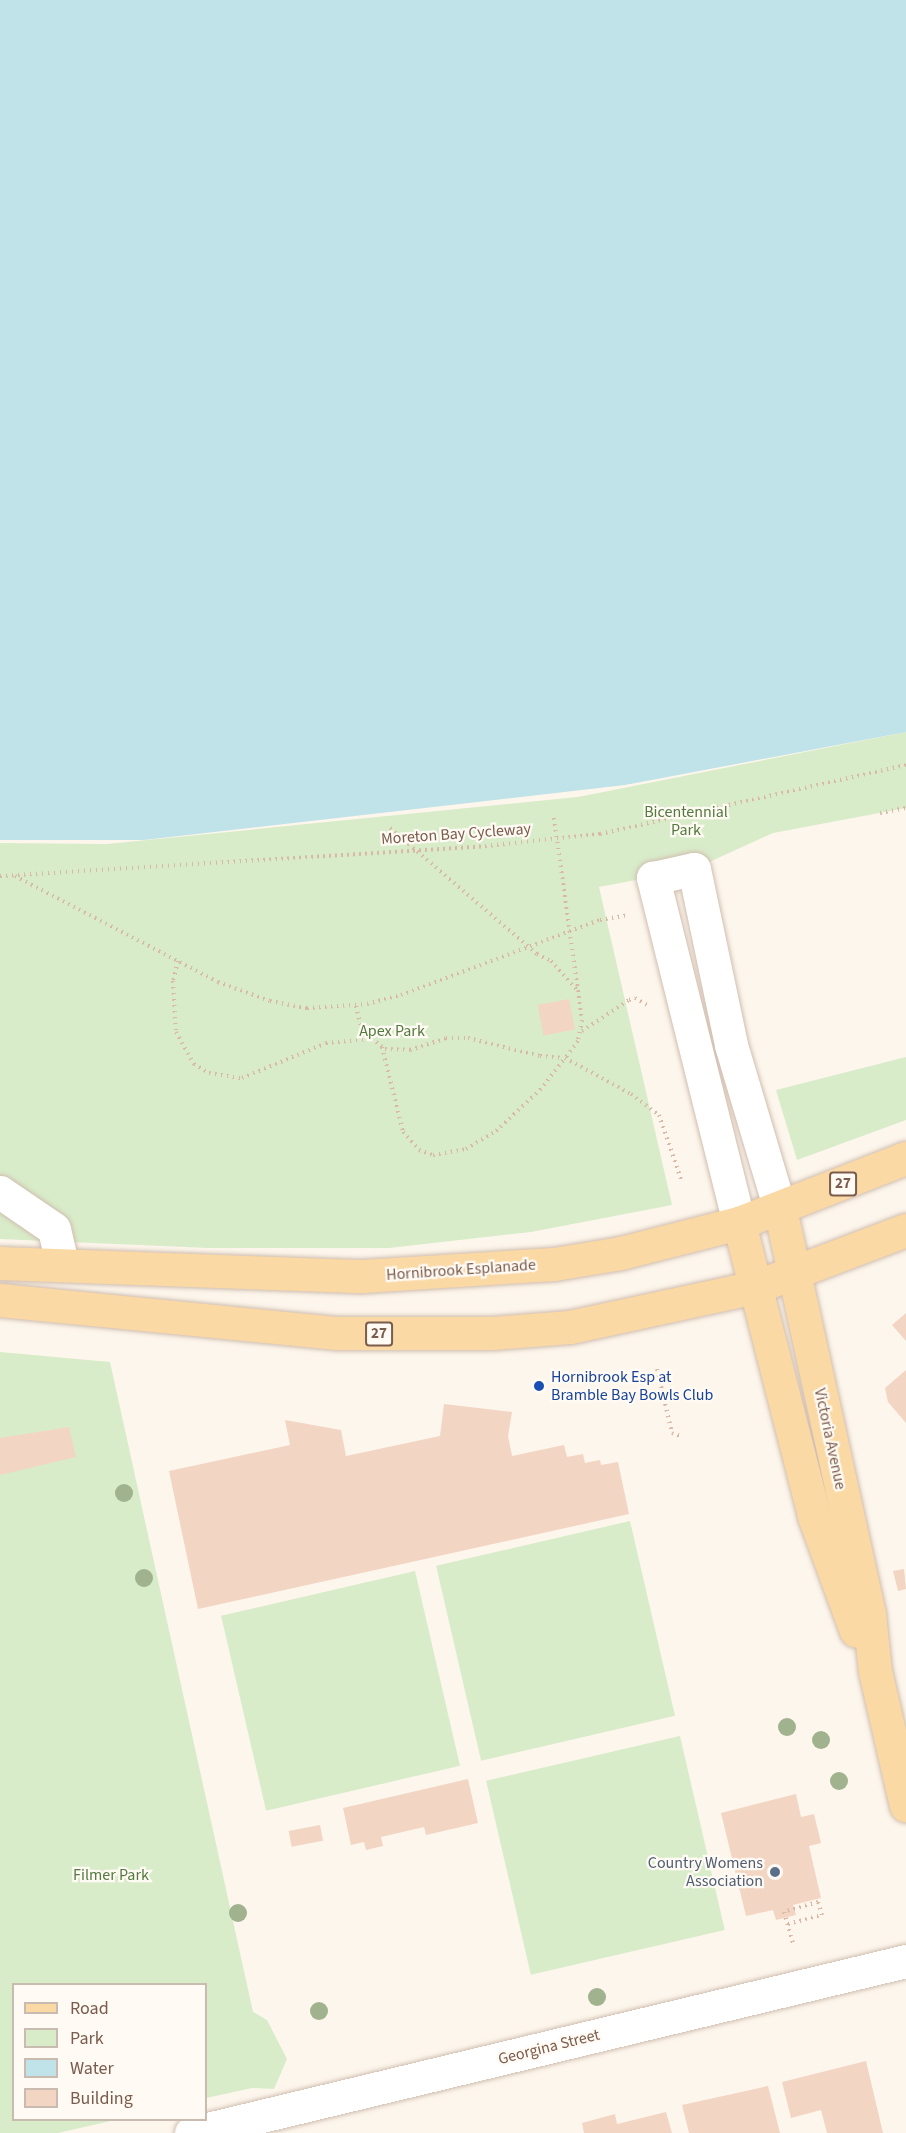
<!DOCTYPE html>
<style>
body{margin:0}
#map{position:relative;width:906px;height:2133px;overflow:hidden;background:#fdf6ec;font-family:"Source Sans 3",sans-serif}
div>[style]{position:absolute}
.green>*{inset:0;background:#d8ecc9;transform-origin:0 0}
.water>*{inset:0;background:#bfe3e8}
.building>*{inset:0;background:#f3d5c3;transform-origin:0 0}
.path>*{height:4px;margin-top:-2px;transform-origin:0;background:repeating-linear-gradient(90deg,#d9b8a5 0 1.5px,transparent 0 6px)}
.roads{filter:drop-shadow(0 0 2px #d1beb0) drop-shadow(0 0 2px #d1beb0)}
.minor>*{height:33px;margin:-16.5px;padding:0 16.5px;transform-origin:16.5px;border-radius:16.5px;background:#fff}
.major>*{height:33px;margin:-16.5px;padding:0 16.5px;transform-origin:16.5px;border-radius:16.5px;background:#fbd9a5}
.trees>*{width:18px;height:18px;margin:-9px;border-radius:50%;background:#a0b28e}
.dots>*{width:16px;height:16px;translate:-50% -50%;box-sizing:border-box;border:3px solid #fffaf3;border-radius:50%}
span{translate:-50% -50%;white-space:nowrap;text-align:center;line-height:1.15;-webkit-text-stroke:4.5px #fffaf3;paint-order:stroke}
.shield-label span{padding:2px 4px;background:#fffaf3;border:2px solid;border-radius:4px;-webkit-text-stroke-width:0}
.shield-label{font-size:15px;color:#7a5c4d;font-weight:700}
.park-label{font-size:16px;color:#537a41}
.street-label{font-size:16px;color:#7a5c4d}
.transit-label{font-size:16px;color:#164399}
.left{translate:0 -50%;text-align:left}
.service-label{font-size:16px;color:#4e5e75}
.right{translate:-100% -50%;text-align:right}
.legend{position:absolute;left:12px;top:1983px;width:195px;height:138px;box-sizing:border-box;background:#fffaf3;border:2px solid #cabbb1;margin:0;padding:8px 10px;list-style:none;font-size:18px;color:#7a5c4d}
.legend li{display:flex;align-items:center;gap:12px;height:30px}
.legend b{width:30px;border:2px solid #cabbb1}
</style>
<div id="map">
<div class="green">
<div style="clip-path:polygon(906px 732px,906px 808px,773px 833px,694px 869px,599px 887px,672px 1205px,531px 1232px,389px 1248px,208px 1248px,0 1239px,0 843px,107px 844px,578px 797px)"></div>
<div style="clip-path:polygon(906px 1057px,906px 1120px,797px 1160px,776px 1090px)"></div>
<div style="clip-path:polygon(0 1352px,110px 1362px,253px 2012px,267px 2020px,287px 2059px,274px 2089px,252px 2088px,206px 2098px,206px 1984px,14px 1984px,14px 2120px,115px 2120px,58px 2133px,0 2133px)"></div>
<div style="left:630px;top:1521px;width:200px;height:199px;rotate:77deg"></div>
<div style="left:415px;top:1571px;width:200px;height:199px;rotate:77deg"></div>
<div style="left:680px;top:1736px;width:199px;height:199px;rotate:77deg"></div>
</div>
<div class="water">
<div style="clip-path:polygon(0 0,906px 0,906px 732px,625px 785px,144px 840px,0 840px)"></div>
</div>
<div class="building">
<div style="left:569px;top:999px;width:31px;height:32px;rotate:79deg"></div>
<div style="clip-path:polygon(906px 1313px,906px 1341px,892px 1325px)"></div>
<div style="clip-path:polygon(906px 1370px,906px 1423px,888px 1402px,885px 1388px)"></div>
<div style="clip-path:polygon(444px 1404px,512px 1412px,508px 1436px,512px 1456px,564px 1445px,567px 1457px,583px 1454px,585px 1463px,600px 1460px,601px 1465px,618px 1462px,629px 1514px,198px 1609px,169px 1471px,290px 1445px,285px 1420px,341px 1430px,346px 1456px,440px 1436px)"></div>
<div style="clip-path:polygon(69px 1427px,76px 1457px,0 1475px,0 1438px)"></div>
<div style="clip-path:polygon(904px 1569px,906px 1589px,898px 1591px,893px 1571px)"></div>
<div style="clip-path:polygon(468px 1779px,478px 1823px,426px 1835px,424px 1827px,381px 1837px,383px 1846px,366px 1850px,364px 1842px,351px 1845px,343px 1808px)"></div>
<div style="clip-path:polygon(796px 1794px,801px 1817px,814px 1814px,821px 1843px,809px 1846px,821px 1898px,793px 1905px,796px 1915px,776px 1920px,773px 1910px,746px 1916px,721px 1813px)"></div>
<div style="left:320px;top:1825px;width:16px;height:32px;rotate:79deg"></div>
<div style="clip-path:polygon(866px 2061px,883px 2133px,827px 2133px,821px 2110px,791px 2118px,782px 2082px)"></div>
<div style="clip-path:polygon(768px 2086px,780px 2133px,689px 2133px,682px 2105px)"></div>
<div style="clip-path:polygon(666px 2112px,672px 2133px,584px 2133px,582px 2123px,615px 2114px,617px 2124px)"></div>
</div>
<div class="path">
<div style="left:880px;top:813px;width:26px;rotate:-11deg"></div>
<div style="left:554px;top:818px;width:204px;rotate:82.1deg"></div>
<div style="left:582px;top:1020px;width:21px;rotate:101deg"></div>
<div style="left:578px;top:1041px;width:21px;rotate:127deg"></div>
<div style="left:565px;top:1058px;width:75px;rotate:28.6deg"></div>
<div style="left:631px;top:1094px;width:35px;rotate:37deg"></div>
<div style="left:659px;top:1115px;width:68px;rotate:71deg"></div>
<div style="left:390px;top:828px;width:194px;rotate:40.6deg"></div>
<div style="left:537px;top:954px;width:16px;rotate:27deg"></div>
<div style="left:551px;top:961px;width:40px;rotate:48deg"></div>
<div style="left:0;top:876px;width:486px;rotate:-3.5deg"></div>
<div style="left:485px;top:846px;width:116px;rotate:-6deg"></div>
<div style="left:600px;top:834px;width:314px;rotate:-12.7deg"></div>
<div style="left:15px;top:876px;width:229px;rotate:27.6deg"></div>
<div style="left:218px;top:982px;width:55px;rotate:20.1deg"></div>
<div style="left:270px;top:1001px;width:38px;rotate:11deg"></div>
<div style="left:307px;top:1008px;width:60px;rotate:-3.8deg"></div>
<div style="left:367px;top:1004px;width:35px;rotate:-15deg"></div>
<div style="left:401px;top:995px;width:213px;rotate:-20.7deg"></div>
<div style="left:600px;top:920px;width:28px;rotate:-10deg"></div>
<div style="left:178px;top:961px;width:21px;rotate:104deg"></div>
<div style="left:173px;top:981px;width:51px;rotate:86.6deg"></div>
<div style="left:176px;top:1032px;width:37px;rotate:61deg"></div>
<div style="left:194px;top:1064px;width:17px;rotate:31deg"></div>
<div style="left:209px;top:1073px;width:33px;rotate:9deg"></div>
<div style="left:242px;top:1078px;width:91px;rotate:-22.6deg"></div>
<div style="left:326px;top:1043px;width:42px;rotate:-5.4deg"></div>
<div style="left:356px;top:1006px;width:26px;rotate:77deg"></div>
<div style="left:362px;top:1031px;width:29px;rotate:38deg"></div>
<div style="left:385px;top:1049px;width:25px;rotate:2deg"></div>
<div style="left:410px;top:1050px;width:38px;rotate:-18deg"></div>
<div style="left:446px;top:1038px;width:22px"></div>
<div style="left:468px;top:1038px;width:74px;rotate:14deg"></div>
<div style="left:540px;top:1056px;width:24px;rotate:5deg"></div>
<div style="left:582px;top:1031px;width:56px;rotate:-33.4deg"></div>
<div style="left:629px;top:1000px;width:6px;rotate:-18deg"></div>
<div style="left:635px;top:998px;width:16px;rotate:30deg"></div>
<div style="left:382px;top:1047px;width:88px;rotate:76.1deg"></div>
<div style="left:403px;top:1132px;width:24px;rotate:48deg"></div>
<div style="left:419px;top:1150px;width:15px;rotate:20deg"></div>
<div style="left:433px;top:1155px;width:34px;rotate:-10deg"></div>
<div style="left:466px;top:1149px;width:35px;rotate:-31deg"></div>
<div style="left:496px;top:1131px;width:60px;rotate:-43deg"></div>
<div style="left:540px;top:1090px;width:41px;rotate:-52deg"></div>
<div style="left:657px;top:1369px;width:66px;rotate:76.8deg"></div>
<div style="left:672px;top:1433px;width:9px;rotate:21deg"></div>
<div style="left:788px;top:1924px;width:35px;rotate:-15deg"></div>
<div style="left:822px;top:1915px;width:14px;rotate:-107deg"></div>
<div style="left:818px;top:1902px;width:35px;rotate:164deg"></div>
<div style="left:784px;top:1912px;width:33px;rotate:74deg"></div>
</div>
<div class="roads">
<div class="minor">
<div style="left:0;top:1192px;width:65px;rotate:34.4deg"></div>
<div style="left:54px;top:1229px;width:35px;rotate:77deg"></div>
<div style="left:739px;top:1223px;width:356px;rotate:-104deg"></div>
<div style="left:653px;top:878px;width:42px;rotate:-12.4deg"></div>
<div style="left:694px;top:869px;width:180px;rotate:78.1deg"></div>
<div style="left:731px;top:1045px;width:171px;rotate:73.4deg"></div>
<div style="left:191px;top:2133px;width:735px;rotate:-13.53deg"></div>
</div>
<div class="major">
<div style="left:780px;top:1209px;width:415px;rotate:77.6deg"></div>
<div style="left:869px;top:1614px;width:57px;rotate:84deg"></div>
<div style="left:875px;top:1671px;width:138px;rotate:77deg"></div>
<div style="left:739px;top:1223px;width:302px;rotate:75.6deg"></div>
<div style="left:814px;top:1516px;width:122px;rotate:69.9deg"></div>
<div style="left:0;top:1263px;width:362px;rotate:2.1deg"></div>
<div style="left:362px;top:1276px;width:192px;rotate:-3.6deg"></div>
<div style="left:554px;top:1264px;width:68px;rotate:-9.3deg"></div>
<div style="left:621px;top:1253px;width:122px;rotate:-14.3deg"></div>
<div style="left:739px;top:1223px;width:179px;rotate:-21.3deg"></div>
<div style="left:0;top:1300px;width:339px;rotate:5.6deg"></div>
<div style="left:337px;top:1333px;width:155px"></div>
<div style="left:492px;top:1333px;width:78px;rotate:-4.4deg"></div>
<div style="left:570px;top:1327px;width:189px;rotate:-12.2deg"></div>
<div style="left:755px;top:1287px;width:161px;rotate:-20.7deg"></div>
</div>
</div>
<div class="trees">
<div style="left:124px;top:1493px"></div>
<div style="left:144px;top:1578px"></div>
<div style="left:787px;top:1727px"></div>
<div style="left:821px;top:1740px"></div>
<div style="left:839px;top:1781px"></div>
<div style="left:238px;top:1913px"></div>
<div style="left:597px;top:1997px"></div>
<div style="left:319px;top:2011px"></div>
</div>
<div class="dots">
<div style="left:539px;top:1386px;background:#1a4fb4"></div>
<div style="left:775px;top:1872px;background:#5c6f8a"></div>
</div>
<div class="shield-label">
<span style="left:843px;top:1184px">27</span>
<span style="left:379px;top:1334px">27</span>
</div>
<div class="park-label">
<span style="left:686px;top:821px">Bicentennial<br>Park</span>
<span style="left:392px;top:1031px">Apex Park</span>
<span style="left:111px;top:1875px">Filmer Park</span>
</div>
<div class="street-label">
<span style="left:456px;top:834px;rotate:-4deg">Moreton Bay Cycleway</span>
<span style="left:461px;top:1270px;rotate:-4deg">Hornibrook Esplanade</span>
<span style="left:830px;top:1439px;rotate:78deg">Victoria Avenue</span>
<span style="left:549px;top:2047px;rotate:-14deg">Georgina Street</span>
</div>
<div class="transit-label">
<span class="left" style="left:551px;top:1386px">Hornibrook Esp at<br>Bramble Bay Bowls Club</span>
</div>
<div class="service-label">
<span class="right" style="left:763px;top:1872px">Country Womens<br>Association</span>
</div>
<ul class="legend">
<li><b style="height:8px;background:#fbd9a5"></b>Road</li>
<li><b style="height:16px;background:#d8ecc9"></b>Park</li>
<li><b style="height:16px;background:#bfe3e8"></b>Water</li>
<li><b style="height:16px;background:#f3d5c3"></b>Building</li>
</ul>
</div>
